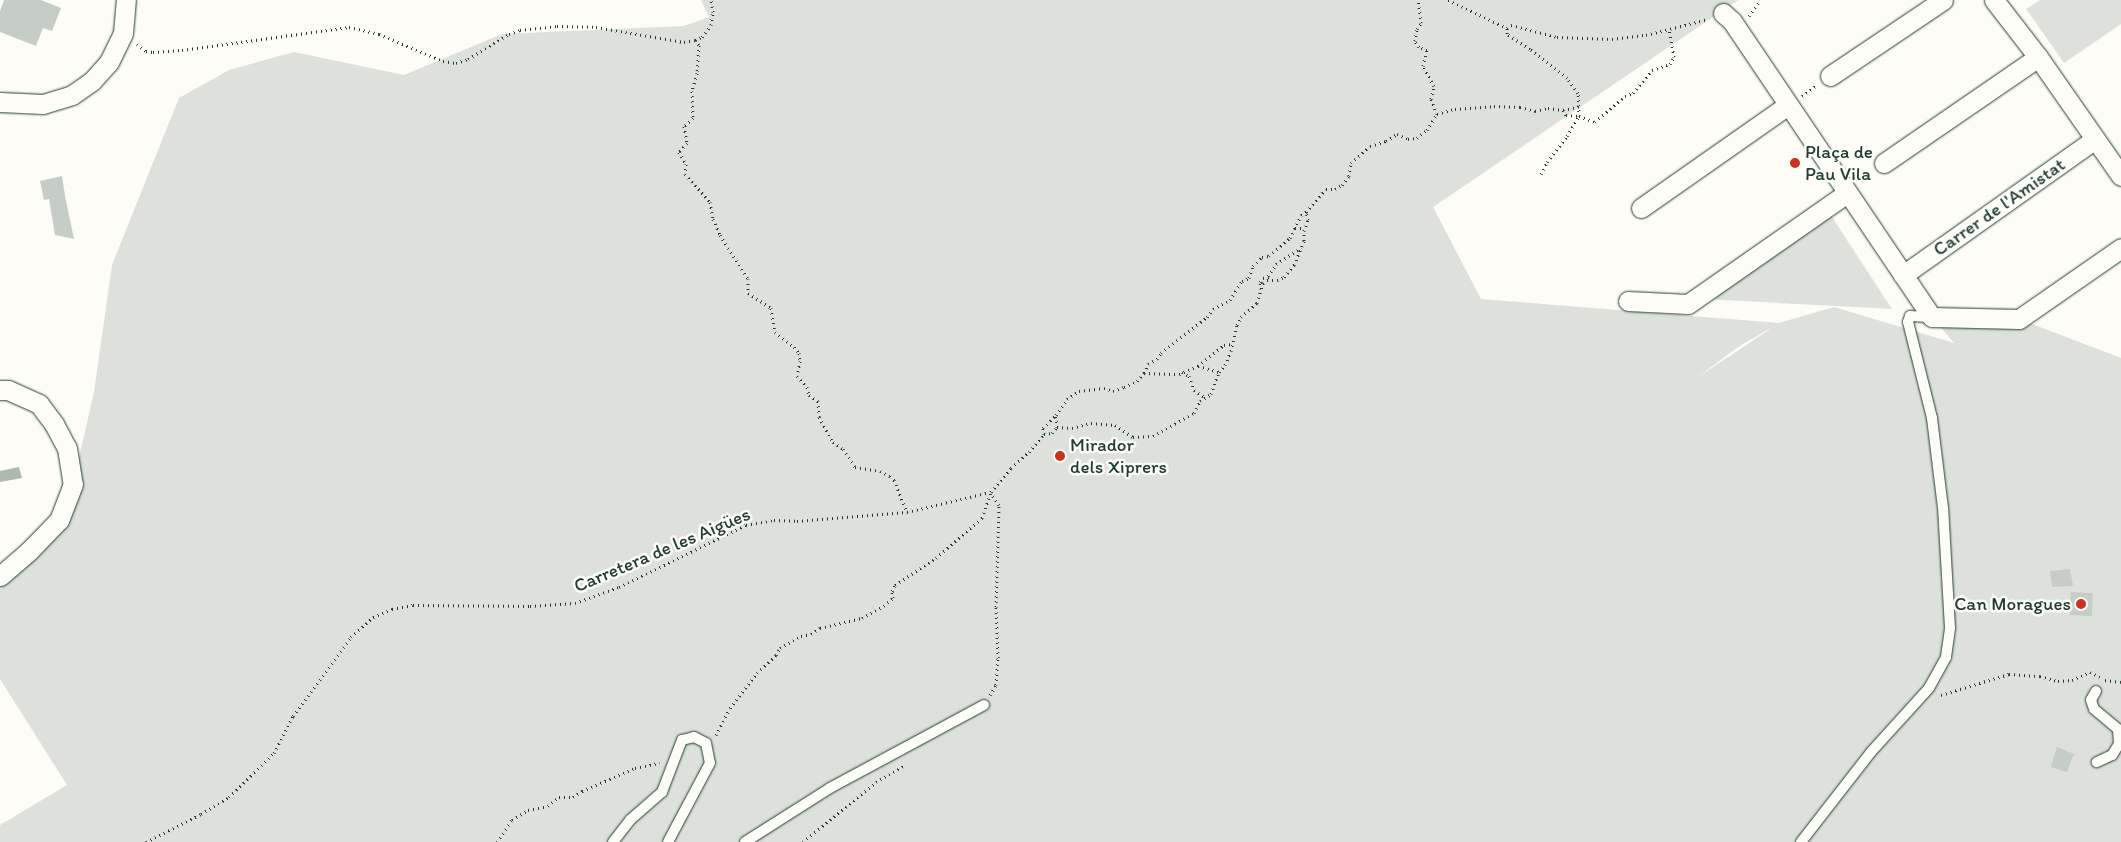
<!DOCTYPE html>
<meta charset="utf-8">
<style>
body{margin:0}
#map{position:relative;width:2121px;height:842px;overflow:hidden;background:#fdfcf7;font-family:Itim,sans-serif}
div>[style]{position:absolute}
.green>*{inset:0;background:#dde0db}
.water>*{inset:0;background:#aeb8b1}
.building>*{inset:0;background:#c6cdc7;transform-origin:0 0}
.path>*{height:3px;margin-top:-1.5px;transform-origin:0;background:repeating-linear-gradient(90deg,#1f3d34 0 1px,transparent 0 5px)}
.roads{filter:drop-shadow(0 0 1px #1f3d34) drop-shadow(0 0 1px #1f3d34)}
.service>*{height:10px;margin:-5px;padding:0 5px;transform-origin:5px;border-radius:5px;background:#fdfcf7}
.minor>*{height:19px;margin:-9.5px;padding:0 9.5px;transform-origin:9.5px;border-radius:9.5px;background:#fdfcf7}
.dots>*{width:14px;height:14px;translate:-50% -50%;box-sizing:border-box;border:2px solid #fdfcf7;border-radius:50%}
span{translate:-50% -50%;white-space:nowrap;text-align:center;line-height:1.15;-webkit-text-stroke:5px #fdfcf7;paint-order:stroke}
.poi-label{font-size:19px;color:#1f3d34}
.left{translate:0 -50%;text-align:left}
.right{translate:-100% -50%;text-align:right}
.street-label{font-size:19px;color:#1f3d34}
</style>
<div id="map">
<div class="green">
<div style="clip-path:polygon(evenodd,701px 0,1738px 0,1433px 207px,1481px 299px,1779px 323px,1834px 307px,1954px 343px,1932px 317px,2019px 319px,2121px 358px,2121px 842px,0 842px,0 825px,67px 785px,0 679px,0 576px,29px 551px,73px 484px,94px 392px,112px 265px,179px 98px,229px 70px,294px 52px,404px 75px,502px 34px,684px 26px,709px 17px,701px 0,1769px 329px,1769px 330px,1698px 377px,1738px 347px,1769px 329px)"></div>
<div style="clip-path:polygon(2040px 0,2121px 0,2121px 24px,2064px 63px,2026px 9px)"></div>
<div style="clip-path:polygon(1830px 214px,1892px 309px,1705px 299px)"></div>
</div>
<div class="water">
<div style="clip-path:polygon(19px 467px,22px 478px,0 482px,0 471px)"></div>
</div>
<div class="building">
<div style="clip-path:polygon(4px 0,41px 0,61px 8px,52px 31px,43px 28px,36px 46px,0 32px,0 11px)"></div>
<div style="clip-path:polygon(62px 176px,65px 196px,74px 239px,55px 235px,49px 199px,44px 200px,40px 181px)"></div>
<div style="clip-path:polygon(2070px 569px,2073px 586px,2052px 587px,2050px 571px)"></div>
<div style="left:2071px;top:592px;width:22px;height:23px;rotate:3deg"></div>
<div style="clip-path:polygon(2057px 747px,2074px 754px,2067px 772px,2051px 767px)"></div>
</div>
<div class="path">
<div style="left:1448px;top:0;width:65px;rotate:25.4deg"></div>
<div style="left:1749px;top:16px;width:19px;rotate:-55deg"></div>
<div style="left:695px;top:40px;width:6px;rotate:51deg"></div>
<div style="left:699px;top:45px;width:28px;rotate:94deg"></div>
<div style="left:697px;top:73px;width:19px;rotate:106deg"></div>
<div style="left:692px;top:91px;width:27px;rotate:88deg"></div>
<div style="left:693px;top:118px;width:12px;rotate:138deg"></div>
<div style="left:684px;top:126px;width:17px;rotate:80deg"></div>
<div style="left:687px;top:143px;width:12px;rotate:132deg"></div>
<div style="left:679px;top:152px;width:14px;rotate:60deg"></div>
<div style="left:686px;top:164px;width:10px;rotate:96deg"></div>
<div style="left:685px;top:174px;width:38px;rotate:48deg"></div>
<div style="left:710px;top:202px;width:17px;rotate:80deg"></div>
<div style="left:713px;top:219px;width:17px;rotate:66deg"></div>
<div style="left:720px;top:235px;width:52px;rotate:57.5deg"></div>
<div style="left:748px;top:279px;width:14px;rotate:90deg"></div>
<div style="left:748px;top:293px;width:27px;rotate:33deg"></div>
<div style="left:771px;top:308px;width:24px;rotate:81deg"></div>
<div style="left:775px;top:332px;width:24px;rotate:38deg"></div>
<div style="left:794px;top:347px;width:8px;rotate:50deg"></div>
<div style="left:799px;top:353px;width:8px;rotate:83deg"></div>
<div style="left:800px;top:361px;width:15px;rotate:101deg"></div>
<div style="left:797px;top:376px;width:15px;rotate:48deg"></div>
<div style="left:807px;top:387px;width:8px;rotate:76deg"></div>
<div style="left:809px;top:395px;width:11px;rotate:34deg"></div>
<div style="left:818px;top:401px;width:16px;rotate:86deg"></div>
<div style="left:819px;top:417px;width:29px;rotate:61deg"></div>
<div style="left:833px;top:442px;width:12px;rotate:35deg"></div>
<div style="left:843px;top:449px;width:22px;rotate:56deg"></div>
<div style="left:855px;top:467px;width:25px;rotate:9deg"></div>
<div style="left:880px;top:471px;width:11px;rotate:27deg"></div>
<div style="left:890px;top:476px;width:6px;rotate:45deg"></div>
<div style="left:894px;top:480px;width:35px;rotate:68deg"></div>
<div style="left:137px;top:44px;width:11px;rotate:38deg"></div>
<div style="left:146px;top:51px;width:7px;rotate:8deg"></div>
<div style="left:153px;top:52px;width:29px;rotate:-4deg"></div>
<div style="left:182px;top:50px;width:169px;rotate:-7.8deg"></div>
<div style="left:349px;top:27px;width:31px;rotate:13deg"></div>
<div style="left:379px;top:34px;width:69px;rotate:22.9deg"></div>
<div style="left:443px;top:61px;width:13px;rotate:9deg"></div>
<div style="left:456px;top:63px;width:13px;rotate:-18deg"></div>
<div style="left:468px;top:59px;width:48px;rotate:-31.4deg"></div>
<div style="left:509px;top:34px;width:12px;rotate:-20deg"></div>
<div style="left:520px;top:30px;width:37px;rotate:-6deg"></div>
<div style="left:557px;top:26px;width:39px;rotate:1deg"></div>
<div style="left:596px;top:27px;width:89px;rotate:9.7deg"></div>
<div style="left:684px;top:42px;width:11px;rotate:-10deg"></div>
<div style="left:695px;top:40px;width:8px;rotate:-23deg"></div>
<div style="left:702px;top:37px;width:15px;rotate:-53deg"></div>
<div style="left:711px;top:25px;width:13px;rotate:-81deg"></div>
<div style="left:713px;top:12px;width:12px;rotate:-99deg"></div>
<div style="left:1802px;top:96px;width:19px;rotate:-36deg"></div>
<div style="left:1563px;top:110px;width:17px;rotate:-13deg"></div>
<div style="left:1437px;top:114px;width:19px;rotate:-16deg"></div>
<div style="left:1455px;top:109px;width:39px;rotate:-4deg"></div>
<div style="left:1494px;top:106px;width:26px;rotate:2deg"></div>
<div style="left:1520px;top:107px;width:16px;rotate:15deg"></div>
<div style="left:1535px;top:111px;width:13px;rotate:-13deg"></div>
<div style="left:1548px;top:108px;width:15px;rotate:8deg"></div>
<div style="left:1563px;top:110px;width:6px;rotate:59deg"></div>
<div style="left:1566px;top:115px;width:13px;rotate:4deg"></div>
<div style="left:1579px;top:116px;width:17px;rotate:21deg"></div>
<div style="left:1595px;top:122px;width:40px;rotate:-41deg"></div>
<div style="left:1625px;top:96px;width:9px;rotate:-21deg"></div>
<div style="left:1633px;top:93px;width:30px;rotate:-50deg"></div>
<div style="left:1652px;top:70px;width:19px;rotate:-18deg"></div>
<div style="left:1670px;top:64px;width:8px;rotate:-60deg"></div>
<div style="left:1674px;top:57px;width:27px;rotate:-100deg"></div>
<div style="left:1541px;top:174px;width:13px;rotate:-63deg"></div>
<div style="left:1547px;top:162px;width:33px;rotate:-52deg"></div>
<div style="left:1567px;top:136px;width:23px;rotate:-59deg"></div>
<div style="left:1579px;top:116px;width:23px;rotate:-92deg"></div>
<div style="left:1578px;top:93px;width:19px;rotate:-126deg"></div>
<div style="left:1567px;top:78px;width:47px;rotate:-141.9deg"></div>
<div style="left:1530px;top:49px;width:27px;rotate:-147deg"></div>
<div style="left:1507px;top:34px;width:6px;rotate:-90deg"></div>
<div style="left:1507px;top:28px;width:5px;rotate:-37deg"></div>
<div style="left:1511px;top:25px;width:48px;rotate:14.6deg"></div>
<div style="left:1557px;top:37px;width:55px;rotate:2.1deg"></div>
<div style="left:1612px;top:39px;width:34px;rotate:-7deg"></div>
<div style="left:1646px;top:35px;width:64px;rotate:-14.5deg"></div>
<div style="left:1861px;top:181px;width:14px;rotate:-36deg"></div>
<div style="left:1295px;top:228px;width:10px"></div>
<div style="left:1268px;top:276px;width:14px;rotate:-56deg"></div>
<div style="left:1276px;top:264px;width:30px;rotate:-33deg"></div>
<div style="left:1261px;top:289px;width:7px;rotate:-98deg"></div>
<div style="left:1260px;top:282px;width:5px;rotate:-53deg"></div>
<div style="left:1263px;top:278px;width:6px;rotate:-9deg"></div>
<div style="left:1198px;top:366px;width:33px;rotate:-39deg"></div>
<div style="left:1224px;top:345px;width:8px;rotate:-7deg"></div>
<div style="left:1182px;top:372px;width:8px;rotate:30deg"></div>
<div style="left:1189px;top:376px;width:15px;rotate:70deg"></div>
<div style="left:1194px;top:390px;width:14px;rotate:34deg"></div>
<div style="left:1144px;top:373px;width:10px;rotate:-66deg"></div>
<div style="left:1148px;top:364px;width:10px;rotate:-29deg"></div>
<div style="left:1157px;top:359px;width:7px;rotate:-56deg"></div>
<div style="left:1161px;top:353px;width:58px;rotate:-38deg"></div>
<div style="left:1207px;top:317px;width:10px;rotate:-53deg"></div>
<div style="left:1213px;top:309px;width:19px;rotate:-28deg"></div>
<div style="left:1230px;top:300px;width:22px;rotate:-58deg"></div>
<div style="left:1242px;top:281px;width:8px;rotate:-23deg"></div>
<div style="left:1249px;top:278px;width:13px;rotate:-72deg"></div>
<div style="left:1253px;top:266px;width:13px;rotate:-45deg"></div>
<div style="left:1262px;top:257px;width:7px;rotate:-8deg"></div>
<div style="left:1269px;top:256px;width:28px;rotate:-41deg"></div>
<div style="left:1290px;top:238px;width:25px;rotate:-64deg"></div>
<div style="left:1301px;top:215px;width:6px;rotate:-31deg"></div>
<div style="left:1057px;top:427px;width:15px;rotate:4deg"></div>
<div style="left:1072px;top:428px;width:20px;rotate:-15deg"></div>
<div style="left:1091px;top:423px;width:24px;rotate:5deg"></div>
<div style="left:1115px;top:425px;width:22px;rotate:34deg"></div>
<div style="left:1133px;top:437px;width:20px;rotate:-3deg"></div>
<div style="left:1153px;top:436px;width:47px;rotate:-29.3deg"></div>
<div style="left:1194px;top:413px;width:13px;rotate:-63deg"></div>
<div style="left:1200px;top:401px;width:13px;rotate:-32deg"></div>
<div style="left:1211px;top:394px;width:23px;rotate:-70deg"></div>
<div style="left:1044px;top:434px;width:8px;rotate:-7deg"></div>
<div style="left:1052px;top:433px;width:8px;rotate:-50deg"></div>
<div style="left:1057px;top:427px;width:11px;rotate:-95deg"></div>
<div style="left:2105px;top:680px;width:16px;rotate:7deg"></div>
<div style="left:990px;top:695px;width:12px;rotate:-59deg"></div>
<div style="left:996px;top:685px;width:27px;rotate:-86deg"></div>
<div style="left:998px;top:658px;width:51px;rotate:-92.2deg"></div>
<div style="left:996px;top:607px;width:102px;rotate:-88.3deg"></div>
<div style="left:999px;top:505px;width:14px;rotate:-124deg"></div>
<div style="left:1941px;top:695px;width:71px;rotate:-17.2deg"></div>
<div style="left:2009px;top:674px;width:31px;rotate:4deg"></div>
<div style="left:2040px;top:676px;width:19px;rotate:16deg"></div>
<div style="left:2058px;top:681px;width:14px;rotate:-4deg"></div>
<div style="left:2072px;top:680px;width:20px;rotate:-24deg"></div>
<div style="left:2090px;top:672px;width:11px;rotate:27deg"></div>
<div style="left:716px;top:735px;width:30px;rotate:-63deg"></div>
<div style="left:730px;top:708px;width:44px;rotate:-52.4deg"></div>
<div style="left:757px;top:673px;width:26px;rotate:-43deg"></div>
<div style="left:776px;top:655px;width:8px;rotate:-60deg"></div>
<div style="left:780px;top:648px;width:24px;rotate:-30deg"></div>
<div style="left:801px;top:636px;width:10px;rotate:-11deg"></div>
<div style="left:811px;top:634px;width:11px;rotate:-34deg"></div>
<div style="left:820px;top:628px;width:43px;rotate:-13.4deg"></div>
<div style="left:862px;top:618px;width:25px;rotate:-29deg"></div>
<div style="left:884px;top:606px;width:12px;rotate:-42deg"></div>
<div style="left:893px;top:598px;width:7px;rotate:-98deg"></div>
<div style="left:892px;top:591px;width:7px;rotate:-63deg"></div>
<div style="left:895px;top:585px;width:49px;rotate:-33.4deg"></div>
<div style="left:936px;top:558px;width:61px;rotate:-41deg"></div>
<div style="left:982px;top:518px;width:28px;rotate:-71deg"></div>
<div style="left:991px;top:492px;width:31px;rotate:-50deg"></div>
<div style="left:1011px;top:468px;width:24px;rotate:-42deg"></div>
<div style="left:1029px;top:452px;width:23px;rotate:-50deg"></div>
<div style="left:1044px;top:434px;width:6px;rotate:-99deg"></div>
<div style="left:1043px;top:428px;width:18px;rotate:-45deg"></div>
<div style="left:1056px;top:415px;width:19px;rotate:-55deg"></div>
<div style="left:1067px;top:399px;width:14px;rotate:-34deg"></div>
<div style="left:1079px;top:391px;width:25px;rotate:-7deg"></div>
<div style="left:1104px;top:388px;width:9px;rotate:18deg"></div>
<div style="left:1113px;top:391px;width:12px;rotate:-20deg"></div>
<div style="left:1124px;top:387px;width:14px;rotate:-25deg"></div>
<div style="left:1137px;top:381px;width:11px;rotate:-49deg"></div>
<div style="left:1144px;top:373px;width:35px;rotate:2deg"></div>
<div style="left:1179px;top:374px;width:21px;rotate:-23deg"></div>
<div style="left:1198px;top:366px;width:22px;rotate:16deg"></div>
<div style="left:1219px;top:372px;width:9px;rotate:-49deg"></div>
<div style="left:1225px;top:365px;width:15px;rotate:-67deg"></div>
<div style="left:1231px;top:351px;width:27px;rotate:-77deg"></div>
<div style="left:1237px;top:325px;width:9px;rotate:-63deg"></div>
<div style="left:1241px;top:317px;width:21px;rotate:-41deg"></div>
<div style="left:1257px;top:303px;width:21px;rotate:-73deg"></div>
<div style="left:1263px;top:283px;width:5px;rotate:-37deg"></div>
<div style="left:1267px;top:280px;width:10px"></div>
<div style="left:1277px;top:280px;width:8px;rotate:-23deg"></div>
<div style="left:1284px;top:277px;width:16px;rotate:-50deg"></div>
<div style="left:1294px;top:265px;width:26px;rotate:-67deg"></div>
<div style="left:1304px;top:241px;width:10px;rotate:-90deg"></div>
<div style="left:1304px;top:231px;width:12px;rotate:-70deg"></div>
<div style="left:1308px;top:220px;width:8px;rotate:-104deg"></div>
<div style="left:1306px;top:212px;width:30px;rotate:-49deg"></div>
<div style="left:1326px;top:189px;width:9px"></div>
<div style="left:1335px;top:189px;width:8px;rotate:-30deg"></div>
<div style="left:1342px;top:185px;width:11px;rotate:-52deg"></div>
<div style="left:1349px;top:176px;width:13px;rotate:-81deg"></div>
<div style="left:1351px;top:163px;width:25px;rotate:-42deg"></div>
<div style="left:1370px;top:146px;width:17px;rotate:-17deg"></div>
<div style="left:1386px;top:141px;width:13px;rotate:-32deg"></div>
<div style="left:1397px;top:134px;width:12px;rotate:24deg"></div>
<div style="left:1408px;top:139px;width:9px;rotate:-6deg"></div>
<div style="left:1417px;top:138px;width:13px;rotate:-39deg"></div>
<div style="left:1427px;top:130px;width:19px;rotate:-58deg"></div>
<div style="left:1437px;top:114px;width:16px;rotate:-112deg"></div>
<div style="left:1431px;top:99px;width:13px;rotate:-77deg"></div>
<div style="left:1434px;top:86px;width:23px;rotate:-119deg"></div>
<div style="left:1423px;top:66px;width:16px;rotate:-76deg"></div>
<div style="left:1427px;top:50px;width:9px;rotate:-159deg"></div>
<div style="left:1419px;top:47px;width:7px;rotate:-124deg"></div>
<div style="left:1415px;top:41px;width:12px;rotate:-81deg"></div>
<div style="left:1417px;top:29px;width:7px;rotate:-56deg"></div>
<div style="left:1421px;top:23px;width:23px;rotate:-97deg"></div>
<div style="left:146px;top:842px;width:62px;rotate:-27deg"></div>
<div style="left:201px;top:814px;width:33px;rotate:-31deg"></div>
<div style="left:229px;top:797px;width:63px;rotate:-44.4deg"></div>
<div style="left:274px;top:753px;width:42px;rotate:-62.8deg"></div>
<div style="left:293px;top:716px;width:98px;rotate:-53.7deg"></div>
<div style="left:351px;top:637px;width:30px;rotate:-42deg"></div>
<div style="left:373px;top:617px;width:21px;rotate:-23deg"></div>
<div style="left:392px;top:609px;width:21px;rotate:-11deg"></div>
<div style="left:413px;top:605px;width:117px;rotate:0.5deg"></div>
<div style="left:530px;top:606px;width:45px;rotate:-3.8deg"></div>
<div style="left:575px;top:603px;width:47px;rotate:-20deg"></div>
<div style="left:619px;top:587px;width:141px;rotate:-26deg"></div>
<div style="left:746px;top:525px;width:28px;rotate:-10deg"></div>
<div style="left:774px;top:520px;width:23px;rotate:2deg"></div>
<div style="left:797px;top:521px;width:110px;rotate:-4.7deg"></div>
<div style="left:907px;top:512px;width:85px;rotate:-13.5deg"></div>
<div style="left:497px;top:842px;width:27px;rotate:-56deg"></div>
<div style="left:512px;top:820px;width:19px;rotate:-32deg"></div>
<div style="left:528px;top:810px;width:20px;rotate:-11deg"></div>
<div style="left:548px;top:806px;width:14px;rotate:-39deg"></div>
<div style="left:559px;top:797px;width:14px"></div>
<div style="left:573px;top:797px;width:11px;rotate:-34deg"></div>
<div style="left:582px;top:791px;width:58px;rotate:-23.5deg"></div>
<div style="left:635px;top:768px;width:25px;rotate:-12deg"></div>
<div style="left:803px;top:842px;width:94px;rotate:-39.4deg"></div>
<div style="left:876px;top:782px;width:34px;rotate:-30deg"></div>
</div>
<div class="roads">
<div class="service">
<div style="left:2096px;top:691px;width:10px;rotate:119deg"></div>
<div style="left:2091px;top:700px;width:9px;rotate:72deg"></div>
<div style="left:2094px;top:709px;width:31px;rotate:40deg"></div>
<div style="left:2118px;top:729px;width:15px;rotate:86deg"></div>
<div style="left:2119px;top:744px;width:13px;rotate:122deg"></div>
<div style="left:2112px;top:755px;width:17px;rotate:155deg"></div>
<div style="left:613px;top:842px;width:28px;rotate:-52deg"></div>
<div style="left:630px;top:820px;width:43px;rotate:-41.2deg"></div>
<div style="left:662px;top:792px;width:56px;rotate:-69deg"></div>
<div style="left:682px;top:740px;width:12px;rotate:-14deg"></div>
<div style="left:694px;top:737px;width:13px;rotate:27deg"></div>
<div style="left:706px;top:743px;width:20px;rotate:79deg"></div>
<div style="left:710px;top:763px;width:89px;rotate:118deg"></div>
<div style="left:745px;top:842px;width:101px;rotate:-32.4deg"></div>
<div style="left:830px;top:788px;width:175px;rotate:-28.3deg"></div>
<div style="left:1801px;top:842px;width:114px;rotate:-52.1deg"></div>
<div style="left:1871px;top:752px;width:86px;rotate:-47.8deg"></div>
<div style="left:1929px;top:688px;width:35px;rotate:-61deg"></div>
<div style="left:1946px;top:657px;width:29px;rotate:-82deg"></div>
<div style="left:1950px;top:628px;width:120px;rotate:-93.3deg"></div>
<div style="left:1943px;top:508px;width:91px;rotate:-97deg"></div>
<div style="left:1932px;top:418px;width:99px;rotate:-104deg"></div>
<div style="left:1908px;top:322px;width:6px;rotate:-72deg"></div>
<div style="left:1910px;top:316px;width:22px;rotate:3deg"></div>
</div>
<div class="minor">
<div style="left:1994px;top:0;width:72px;rotate:52.3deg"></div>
<div style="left:2038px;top:57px;width:145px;rotate:55.1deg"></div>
<div style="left:1723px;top:13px;width:12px;rotate:42deg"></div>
<div style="left:1732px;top:21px;width:357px;rotate:56deg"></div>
<div style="left:1932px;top:317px;width:87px;rotate:1.3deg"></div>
<div style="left:2019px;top:319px;width:124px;rotate:-34.8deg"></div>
<div style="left:1830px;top:76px;width:136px;rotate:-33.9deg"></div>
<div style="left:0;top:102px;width:43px;rotate:2.7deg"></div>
<div style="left:43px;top:104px;width:30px;rotate:-17deg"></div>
<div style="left:72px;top:95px;width:24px;rotate:-35deg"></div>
<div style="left:92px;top:81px;width:25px;rotate:-48deg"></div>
<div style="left:109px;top:62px;width:32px;rotate:-64deg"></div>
<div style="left:123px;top:33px;width:33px;rotate:-85deg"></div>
<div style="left:1884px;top:163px;width:187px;rotate:-34.5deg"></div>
<div style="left:1641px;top:208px;width:179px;rotate:-35deg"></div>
<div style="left:1903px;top:275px;width:235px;rotate:-35.3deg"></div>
<div style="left:1628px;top:301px;width:60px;rotate:2.9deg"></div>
<div style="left:1688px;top:304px;width:194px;rotate:-34.9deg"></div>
<div style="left:0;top:390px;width:8px"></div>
<div style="left:8px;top:390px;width:34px;rotate:24deg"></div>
<div style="left:39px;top:404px;width:25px;rotate:53deg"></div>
<div style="left:54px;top:424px;width:27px;rotate:62deg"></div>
<div style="left:67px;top:448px;width:36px;rotate:81deg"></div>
<div style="left:73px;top:484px;width:39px;rotate:111deg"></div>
<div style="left:59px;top:520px;width:43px;rotate:134.1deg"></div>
<div style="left:29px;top:551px;width:38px;rotate:139deg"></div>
</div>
</div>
<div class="dots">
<div style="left:1795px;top:163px;background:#c8321e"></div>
<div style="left:1060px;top:456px;background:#c8321e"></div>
<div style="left:2081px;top:604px;background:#c8321e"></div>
</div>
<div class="poi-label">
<span class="left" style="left:1805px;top:163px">Plaça de<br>Pau Vila</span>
<span class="left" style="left:1070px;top:456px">Mirador<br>dels Xiprers</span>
<span class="right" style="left:2071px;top:604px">Can Moragues</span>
</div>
<div class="street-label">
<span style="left:1999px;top:207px;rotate:-35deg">Carrer de l'Amistat</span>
<span style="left:662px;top:550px;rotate:-23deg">Carretera de les Aigües</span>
</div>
</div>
